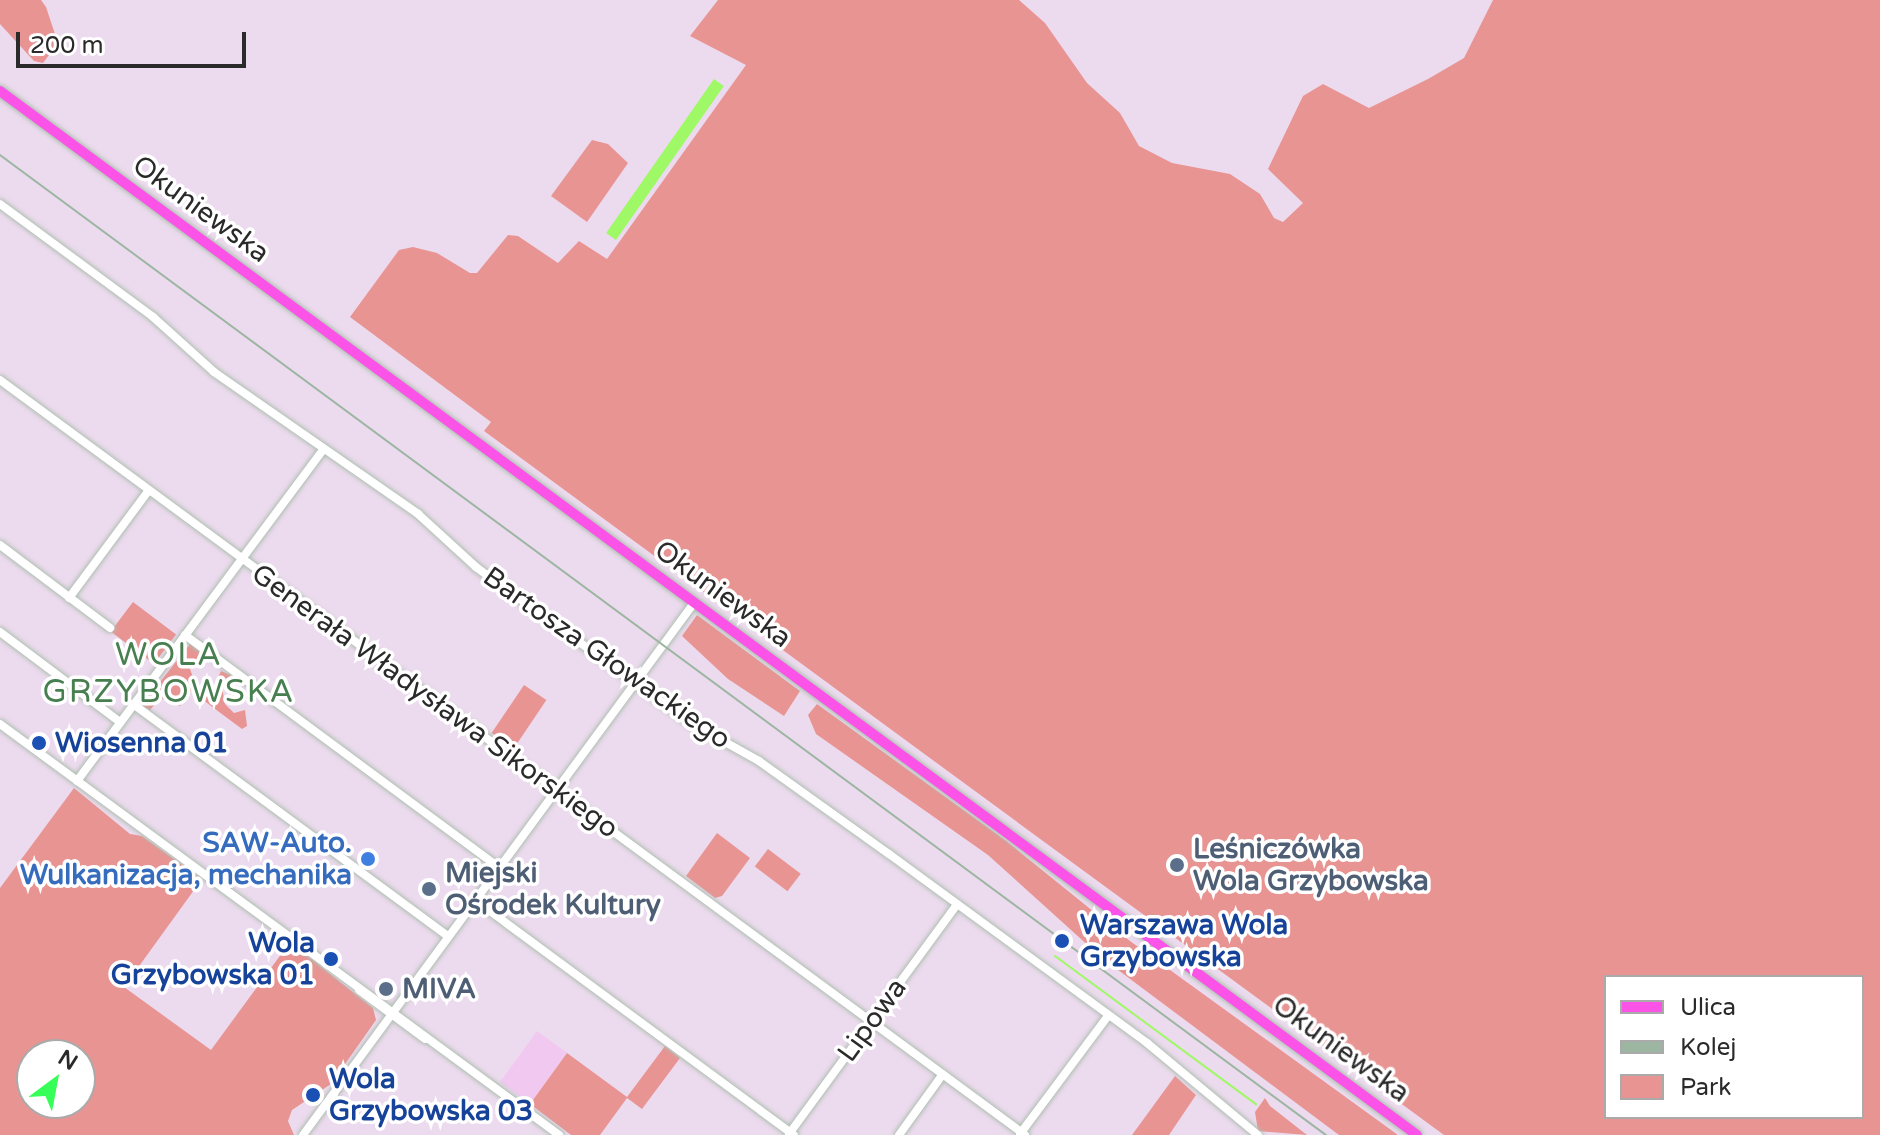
<!DOCTYPE html>
<meta charset="utf-8">
<style>
body{margin:0}
#map{position:relative;width:1880px;height:1135px;overflow:hidden;background:#ecdbee;font-family:"Varela Round",sans-serif}
div>[style]{position:absolute}
.education>*{inset:0;background:#f1c9f0;transform-origin:0 0}
.green>*{inset:0;background:#e89493;transform-origin:0 0}
.water>*{inset:0;background:#9ff866;transform-origin:0 0}
.stream>*{height:2px;margin:-1px;padding:0 1px;transform-origin:1px;border-radius:1px;background:#9ff866}
.roads{filter:drop-shadow(0 0 2px #afbfb1) drop-shadow(0 0 2px #afbfb1)}
.minor>*{height:8px;margin:-4px;padding:0 4px;transform-origin:4px;border-radius:4px;background:#fff}
.major>*{height:10px;margin:-5px;padding:0 5px;transform-origin:5px;border-radius:5px;background:#fb52e8}
.rail>*{height:2px;margin:-1px;padding:0 1px;transform-origin:1px;border-radius:1px;background:#9db6a2}
.dots>*{width:22px;height:22px;translate:-50% -50%;box-sizing:border-box;border:4px solid #fff;border-radius:50%}
span{translate:-50% -50%;white-space:nowrap;text-align:center;line-height:1.15;-webkit-text-stroke:7px #fff;paint-order:stroke}
.street-label{font-size:28px;color:#2a2a2a}
.transit-label{font-size:28px;color:#164399;font-weight:700}
.left{translate:0 -50%;text-align:left}
.right{translate:-100% -50%;text-align:right}
.shop-label{font-size:28px;color:#366cbe;font-weight:700}
.service-label{font-size:28px;color:#4e5e75;font-weight:700}
.quarter-label{font-size:32px;color:#477f50;letter-spacing:2px}
.legend{position:absolute;left:1604px;top:975px;width:260px;height:144px;box-sizing:border-box;background:#fff;border:2px solid #aaa;margin:0;padding:10px 14px;list-style:none;font-size:24px;color:#2a2a2a}
.legend li{display:flex;align-items:center;gap:16px;height:40px}
.legend b{width:40px;border:2px solid #aaa}
.north{position:absolute;left:16px;top:1039px;width:80px;height:80px;box-sizing:border-box;background:#fff;border:2px solid #aaa;border-radius:50%;rotate:32deg;font-size:22px;font-weight:700;line-height:32px;text-align:center;color:#2a2a2a}
.north::after{content:'';display:block;margin:auto;width:28px;height:36px;background:#37ff57;clip-path:polygon(50% 0,100% 100%,50% 72%,0 100%)}
.scale{position:absolute;left:16px;top:32px;width:230px;height:36px;box-sizing:border-box;border:4px solid #2a2a2a;border-top:0;padding-left:10px;font-size:24px;line-height:28px;white-space:nowrap;color:#2a2a2a;-webkit-text-stroke:6px #fff;paint-order:stroke}
</style>
<div id="map">
<div class="education">
<div style="left:537px;top:1031px;width:37px;height:63px;rotate:36deg"></div>
</div>
<div class="green">
<div style="clip-path:polygon(0 0,41px 0,46px 7px,58px 43px,43px 63px,34px 61px,0 24px)"></div>
<div style="clip-path:polygon(evenodd,718px 0,1019px 0,1045px 23px,1087px 83px,1120px 113px,1139px 146px,1172px 163px,1230px 174px,1260px 194px,1274px 218px,1283px 222px,1303px 203px,1268px 169px,1303px 96px,1323px 84px,1369px 108px,1428px 79px,1464px 58px,1493px 0,1880px 0,1880px 1135px,1444px 1135px,484px 431px,491px 422px,350px 317px,399px 250px,413px 247px,437px 253px,470px 273px,477px 273px,508px 235px,518px 236px,558px 263px,579px 241px,607px 259px,746px 65px,690px 36px,718px 0,1606px 977px,1862px 977px,1862px 1117px,1606px 1117px,1606px 977px)"></div>
<div style="clip-path:polygon(592px 140px,608px 144px,628px 163px,587px 222px,551px 196px)"></div>
<div style="left:133px;top:602px;width:54px;height:37px;rotate:37deg"></div>
<div style="clip-path:polygon(697px 615px,800px 691px,784px 716px,728px 679px,682px 636px)"></div>
<div style="clip-path:polygon(190px 644px,205px 656px,189px 666px,195px 683px,211px 693px,221px 671px,231px 675px,222px 687px,225px 704px,234px 713px,245px 710px,247px 726px,242px 729px,191px 691px,180px 706px,160px 698px,150px 710px,141px 706px)"></div>
<div style="left:524px;top:685px;width:27px;height:58px;rotate:34deg"></div>
<div style="clip-path:polygon(817px 704px,1005px 840px,1130px 941px,1398px 1135px,1339px 1135px,1102px 958px,988px 855px,816px 734px,808px 715px)"></div>
<div style="clip-path:polygon(evenodd,74px 788px,130px 834px,142px 836px,202px 879px,124px 987px,211px 1050px,290px 942px,373px 1008px,376px 1020px,331px 1084px,292px 1110px,288px 1121px,294px 1135px,0 1135px,0 888px,74px 788px,32px 1055px,80px 1055px,80px 1103px,32px 1103px,32px 1055px)"></div>
<div style="clip-path:polygon(717px 833px,750px 858px,722px 896px,715px 898px,686px 876px)"></div>
<div style="left:768px;top:849px;width:41px;height:22px;rotate:37deg"></div>
<div style="clip-path:polygon(665px 1046px,680px 1058px,642px 1109px,627px 1098px,600px 1135px,571px 1135px,530px 1104px,567px 1053px,627px 1097px)"></div>
<div style="clip-path:polygon(1175px 1076px,1196px 1095px,1169px 1135px,1132px 1135px)"></div>
<div style="clip-path:polygon(1265px 1098px,1270px 1106px,1307px 1135px,1258px 1131px,1255px 1112px)"></div>
</div>
<div class="water">
<div style="left:714px;top:79px;width:12px;height:188px;rotate:35deg"></div>
</div>
<div class="stream">
<div style="left:1055px;top:956px;width:250px;rotate:36.4deg"></div>
</div>
<div class="roads">
<div class="minor">
<div style="left:0;top:204px;width:190px;rotate:36.4deg"></div>
<div style="left:153px;top:317px;width:82px;rotate:42deg"></div>
<div style="left:214px;top:372px;width:249px;rotate:34.8deg"></div>
<div style="left:418px;top:514px;width:79px;rotate:42.4deg"></div>
<div style="left:476px;top:567px;width:266px;rotate:36deg"></div>
<div style="left:691px;top:723px;width:78px;rotate:29.2deg"></div>
<div style="left:759px;top:761px;width:160px;rotate:35.6deg"></div>
<div style="left:889px;top:854px;width:320px;rotate:36.2deg"></div>
<div style="left:1147px;top:1043px;width:144px;rotate:39.7deg"></div>
<div style="left:0;top:380px;width:1273px;rotate:36.37deg"></div>
<div style="left:0;top:545px;width:138px;rotate:37deg"></div>
<div style="left:69px;top:598px;width:134px;rotate:-53.5deg"></div>
<div style="left:0;top:632px;width:150px;rotate:36.9deg"></div>
<div style="left:185px;top:635px;width:392px;rotate:36.5deg"></div>
<div style="left:133px;top:704px;width:391px;rotate:36.4deg"></div>
<div style="left:0;top:724px;width:694px;rotate:36.32deg"></div>
<div style="left:77px;top:781px;width:411px;rotate:-53.4deg"></div>
<div style="left:475px;top:900px;width:396px;rotate:36.4deg"></div>
<div style="left:359px;top:990px;width:82px;rotate:36.6deg"></div>
<div style="left:789px;top:1134px;width:283px;rotate:-53.8deg"></div>
<div style="left:1020px;top:1134px;width:147px;rotate:-53.3deg"></div>
<div style="left:303px;top:1135px;width:660px;rotate:-53.69deg"></div>
<div style="left:899px;top:1135px;width:75px;rotate:-54.2deg"></div>
</div>
<div class="major">
<div style="left:0;top:91px;width:1760px;rotate:36.38deg"></div>
</div>
</div>
<div class="rail">
<div style="left:0;top:155px;width:1649px;rotate:36.47deg"></div>
</div>
<div class="dots">
<div style="left:39px;top:743px;background:#1a4fb4"></div>
<div style="left:368px;top:859px;background:#3f7fe0"></div>
<div style="left:1177px;top:865px;background:#5c6f8a"></div>
<div style="left:429px;top:889px;background:#5c6f8a"></div>
<div style="left:1062px;top:941px;background:#1a4fb4"></div>
<div style="left:331px;top:959px;background:#1a4fb4"></div>
<div style="left:386px;top:989px;background:#5c6f8a"></div>
<div style="left:313px;top:1095px;background:#1a4fb4"></div>
</div>
<div class="street-label">
<span style="left:201px;top:209px;rotate:36deg">Okuniewska</span>
<span style="left:723px;top:594px;rotate:36deg">Okuniewska</span>
<span style="left:607px;top:658px;rotate:35deg">Bartosza Głowackiego</span>
<span style="left:435px;top:701px;rotate:36deg">Generała Władysława Sikorskiego</span>
<span style="left:872px;top:1020px;rotate:-54deg">Lipowa</span>
<span style="left:1341px;top:1049px;rotate:36deg">Okuniewska</span>
</div>
<div class="transit-label">
<span class="left" style="left:55px;top:743px">Wiosenna 01</span>
<span class="left" style="left:1080px;top:941px">Warszawa Wola<br>Grzybowska</span>
<span class="right" style="left:315px;top:959px">Wola<br>Grzybowska 01</span>
<span class="left" style="left:329px;top:1095px">Wola<br>Grzybowska 03</span>
</div>
<div class="shop-label">
<span class="right" style="left:352px;top:859px">SAW-Auto.<br>Wulkanizacja, mechanika</span>
</div>
<div class="service-label">
<span class="left" style="left:1193px;top:865px">Leśniczówka<br>Wola Grzybowska</span>
<span class="left" style="left:445px;top:889px">Miejski<br>Ośrodek Kultury</span>
<span class="left" style="left:402px;top:989px">MIVA</span>
</div>
<div class="quarter-label">
<span style="left:169px;top:674px">WOLA<br>GRZYBOWSKA</span>
</div>
<ul class="legend">
<li><b style="height:10px;background:#fb52e8"></b>Ulica</li>
<li><b style="height:10px;background:#9db6a2"></b>Kolej</li>
<li><b style="height:22px;background:#e89493"></b>Park</li>
</ul>
<div class="north">N</div>
<div class="scale">200 m</div>
</div>
